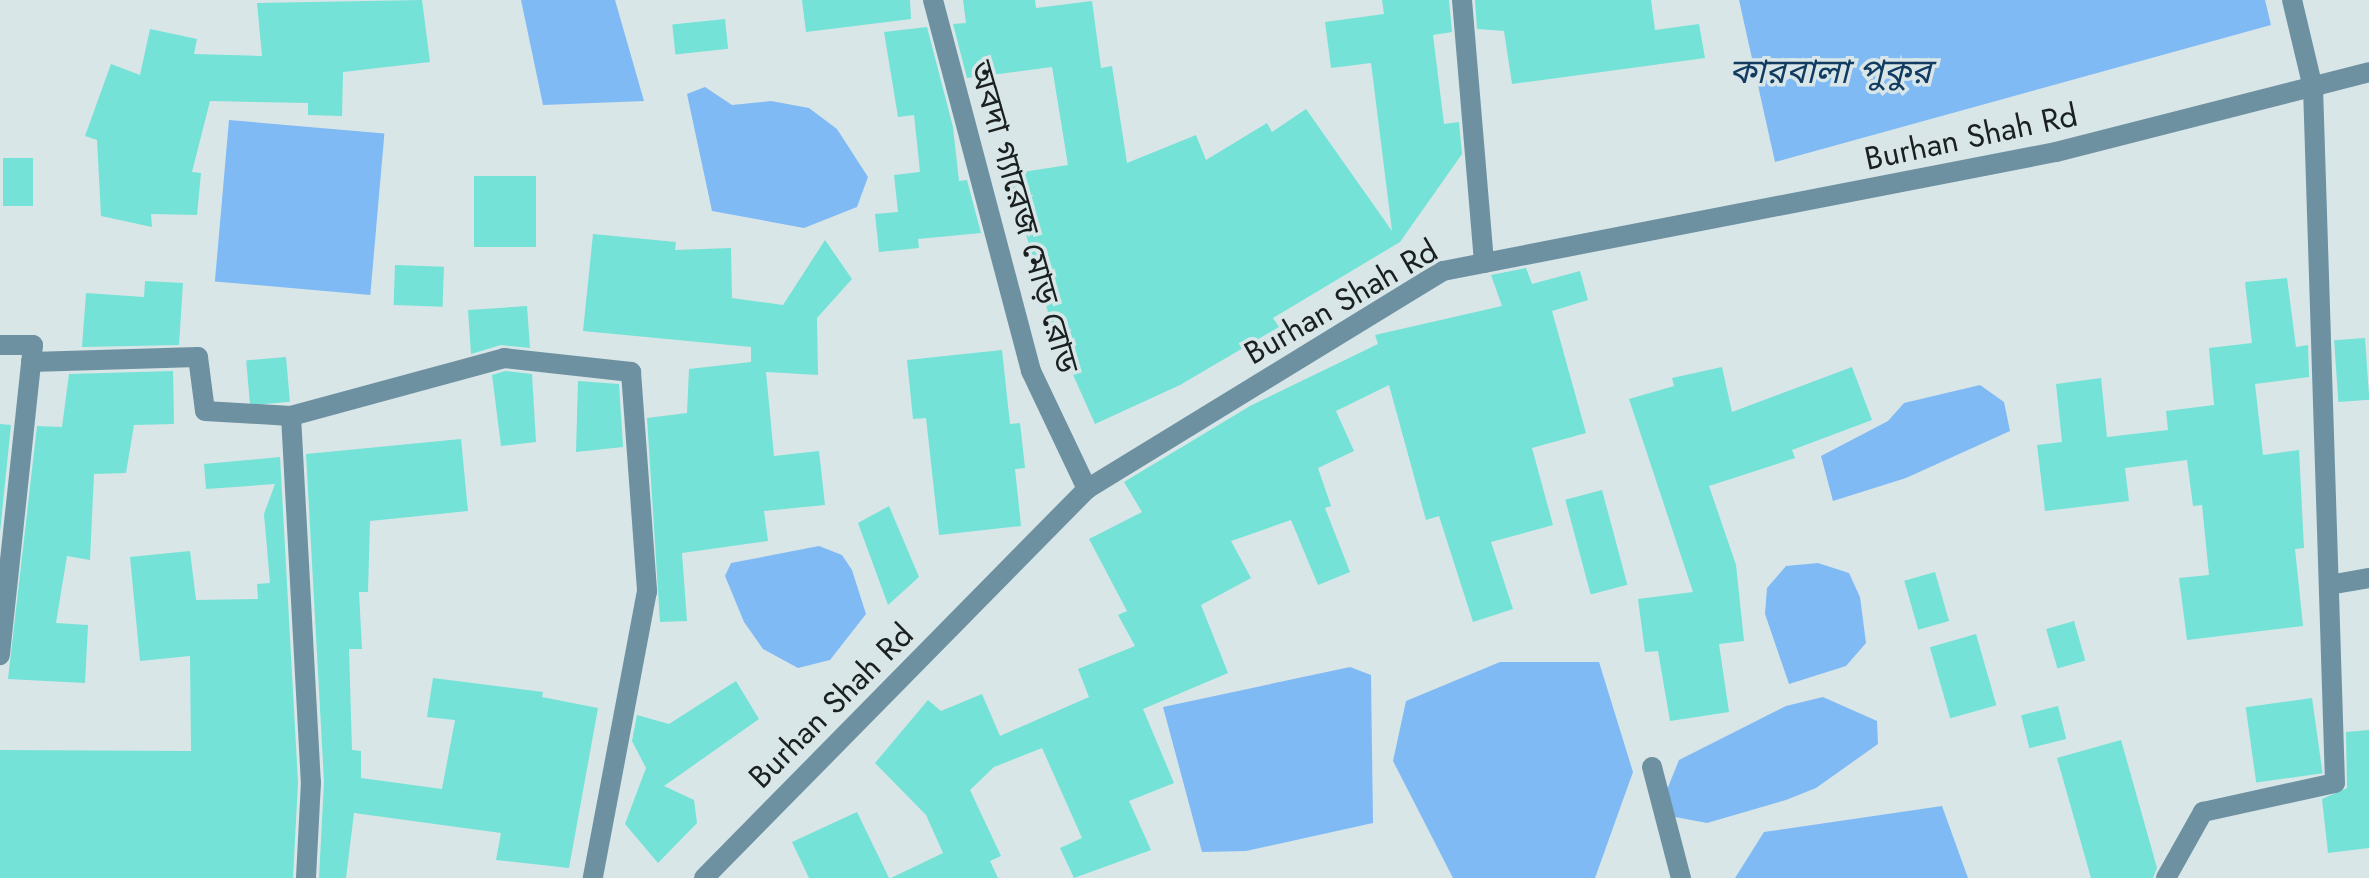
<!DOCTYPE html>
<meta charset="utf-8">
<style>
body{margin:0}
#map{position:relative;width:2369px;height:878px;overflow:hidden;background:#d8e6e8;font-family:Jost,"Noto Sans Bengali",sans-serif}
div>[style]{position:absolute}
.water>*{inset:0;background:#80baf4;transform-origin:0 0}
.building>*{inset:0;background:#74e2d6;transform-origin:0 0}
.minor>*{height:20px;margin:-10px;padding:0 10px;transform-origin:10px;border-radius:10px;background:#6e91a2}
span{translate:-50% -50%;white-space:nowrap;text-align:center;line-height:1.15;-webkit-text-stroke:7px #d8e6e8;paint-order:stroke}
.street-label{font-size:32px;color:#1a1f1f}
.water-label{font-size:34px;color:#113b60;font-style:italic}
</style>
<div id="map">
<div class="water">
<div style="clip-path:polygon(521px 0,615px 0,644px 101px,543px 105px)"></div>
<div style="clip-path:polygon(1739px 0,2265px 0,2271px 25px,1775px 162px)"></div>
<div style="clip-path:polygon(705px 87px,732px 105px,771px 101px,809px 108px,837px 129px,868px 177px,857px 207px,804px 228px,712px 211px,687px 94px)"></div>
<div style="left:229px;top:120px;width:156px;height:162px;rotate:5deg"></div>
<div style="clip-path:polygon(1980px 385px,2004px 402px,2010px 431px,1906px 478px,1833px 501px,1821px 456px,1888px 421px,1904px 403px)"></div>
<div style="clip-path:polygon(819px 546px,842px 555px,852px 570px,866px 614px,830px 660px,798px 668px,763px 649px,744px 622px,725px 576px,731px 563px)"></div>
<div style="clip-path:polygon(1818px 563px,1849px 573px,1860px 597px,1866px 643px,1846px 666px,1789px 684px,1765px 614px,1767px 588px,1786px 566px)"></div>
<div style="clip-path:polygon(1500px 662px,1599px 662px,1633px 772px,1595px 878px,1453px 878px,1393px 761px,1406px 701px)"></div>
<div style="clip-path:polygon(1350px 667px,1371px 675px,1373px 823px,1246px 851px,1202px 852px,1163px 707px)"></div>
<div style="clip-path:polygon(1823px 697px,1877px 721px,1878px 744px,1816px 788px,1786px 800px,1707px 823px,1675px 817px,1666px 792px,1679px 760px,1786px 706px)"></div>
<div style="clip-path:polygon(1942px 806px,1968px 878px,1735px 878px,1764px 832px)"></div>
</div>
<div class="building">
<div style="clip-path:polygon(422px 0,430px 62px,343px 72px,342px 116px,308px 115px,308px 103px,210px 101px,192px 172px,201px 173px,197px 215px,151px 214px,152px 227px,101px 216px,97px 140px,85px 136px,111px 64px,140px 75px,150px 29px,197px 39px,194px 54px,262px 56px,257px 3px)"></div>
<div style="clip-path:polygon(802px 0,910px 0,911px 19px,806px 32px)"></div>
<div style="clip-path:polygon(963px 0,1035px 0,1036px 8px,1092px 1px,1101px 68px,1112px 66px,1127px 163px,1196px 135px,1206px 160px,1267px 123px,1272px 132px,1306px 109px,1392px 231px,1371px 63px,1331px 68px,1325px 22px,1384px 14px,1382px 0,1449px 0,1452px 32px,1433px 35px,1444px 124px,1459px 122px,1462px 154px,1400px 242px,1273px 318px,1279px 327px,1180px 385px,1095px 424px,1053px 330px,1009px 174px,1068px 165px,1052px 67px,967px 78px,953px 24px,966px 23px)"></div>
<div style="clip-path:polygon(1475px 0,1651px 0,1655px 30px,1699px 24px,1705px 58px,1512px 84px,1504px 31px,1477px 29px)"></div>
<div style="left:725px;top:19px;width:30px;height:53px;rotate:84deg"></div>
<div style="clip-path:polygon(927px 27px,953px 127px,959px 181px,967px 180px,981px 233px,918px 239px,919px 248px,879px 252px,875px 214px,898px 212px,894px 175px,920px 172px,914px 115px,898px 117px,884px 32px)"></div>
<div style="left:3px;top:158px;width:30px;height:48px"></div>
<div style="left:536px;top:176px;width:71px;height:62px;rotate:90deg"></div>
<div style="clip-path:polygon(593px 234px,676px 242px,675px 250px,731px 248px,732px 298px,783px 305px,825px 240px,852px 279px,817px 318px,818px 375px,766px 372px,774px 456px,819px 451px,825px 505px,764px 511px,768px 541px,682px 553px,687px 621px,660px 622px,647px 418px,687px 413px,689px 369px,751px 362px,751px 347px,583px 331px)"></div>
<div style="left:395px;top:265px;width:49px;height:40px;rotate:2deg"></div>
<div style="clip-path:polygon(1526px 268px,1532px 284px,1580px 271px,1588px 300px,1552px 311px,1586px 433px,1532px 448px,1553px 525px,1491px 542px,1513px 609px,1473px 622px,1439px 516px,1426px 520px,1389px 385px,1336px 411px,1354px 451px,1318px 468px,1331px 506px,1325px 508px,1350px 572px,1318px 585px,1291px 520px,1231px 541px,1251px 578px,1201px 605px,1228px 673px,1143px 709px,1174px 783px,1129px 801px,1151px 850px,1074px 878px,1060px 848px,1082px 838px,1042px 748px,994px 767px,970px 790px,1001px 856px,990px 861px,998px 878px,891px 878px,943px 853px,926px 815px,875px 763px,928px 700px,941px 711px,982px 694px,1000px 736px,1089px 697px,1078px 669px,1135px 646px,1118px 615px,1127px 611px,1089px 539px,1142px 512px,1124px 482px,1250px 406px,1378px 344px,1375px 335px,1502px 306px,1491px 275px)"></div>
<div style="clip-path:polygon(2287px 278px,2296px 347px,2308px 345px,2309px 377px,2255px 384px,2263px 455px,2299px 450px,2304px 548px,2295px 549px,2303px 626px,2187px 640px,2179px 578px,2209px 575px,2202px 505px,2193px 506px,2187px 460px,2125px 468px,2129px 501px,2045px 511px,2037px 445px,2062px 442px,2056px 384px,2101px 378px,2107px 437px,2168px 430px,2166px 411px,2214px 405px,2209px 348px,2252px 343px,2245px 282px)"></div>
<div style="clip-path:polygon(145px 281px,183px 283px,179px 345px,82px 347px,86px 293px,144px 297px)"></div>
<div style="clip-path:polygon(527px 306px,530px 348px,501px 345px,471px 354px,468px 310px)"></div>
<div style="left:2365px;top:338px;width:62px;height:31px;rotate:86deg"></div>
<div style="clip-path:polygon(1002px 350px,1010px 424px,1020px 423px,1025px 468px,1015px 469px,1021px 526px,939px 535px,926px 418px,913px 419px,907px 360px)"></div>
<div style="left:286px;top:357px;width:45px;height:40px;rotate:85deg"></div>
<div style="clip-path:polygon(1722px 367px,1732px 412px,1852px 367px,1872px 420px,1792px 450px,1795px 458px,1709px 486px,1736px 565px,1744px 641px,1719px 644px,1729px 712px,1670px 721px,1658px 651px,1645px 652px,1638px 599px,1693px 592px,1629px 399px,1674px 386px,1672px 378px)"></div>
<div style="clip-path:polygon(173px 371px,174px 424px,134px 425px,126px 473px,94px 474px,90px 560px,67px 556px,56px 623px,88px 625px,85px 683px,8px 679px,37px 426px,62px 427px,69px 374px)"></div>
<div style="clip-path:polygon(505px 371px,532px 374px,536px 442px,501px 446px,492px 375px)"></div>
<div style="clip-path:polygon(578px 381px,619px 384px,623px 447px,576px 452px)"></div>
<div style="clip-path:polygon(0 424px,11px 425px,0 532px)"></div>
<div style="clip-path:polygon(461px 439px,468px 511px,370px 521px,368px 592px,359px 592px,362px 649px,349px 649px,352px 750px,361px 751px,361px 778px,442px 789px,455px 720px,427px 717px,433px 678px,543px 692px,542px 697px,598px 708px,569px 868px,496px 860px,501px 833px,354px 813px,346px 878px,319px 878px,324px 781px,306px 454px)"></div>
<div style="clip-path:polygon(280px 457px,298px 782px,293px 878px,0 878px,0 750px,191px 751px,190px 656px,140px 661px,130px 557px,190px 551px,196px 600px,258px 599px,257px 584px,270px 583px,264px 514px,275px 484px,206px 489px,204px 464px)"></div>
<div style="left:1602px;top:490px;width:98px;height:38px;rotate:75deg"></div>
<div style="clip-path:polygon(889px 506px,919px 577px,888px 605px,858px 523px)"></div>
<div style="left:1935px;top:572px;width:51px;height:32px;rotate:74deg"></div>
<div style="left:2074px;top:621px;width:41px;height:29px;rotate:74deg"></div>
<div style="left:1976px;top:634px;width:74px;height:48px;rotate:74deg"></div>
<div style="clip-path:polygon(736px 681px,759px 719px,664px 786px,694px 800px,697px 823px,658px 863px,625px 824px,646px 768px,632px 741px,637px 715px,669px 724px)"></div>
<div style="left:2312px;top:698px;width:76px;height:67px;rotate:82deg"></div>
<div style="left:2058px;top:706px;width:34px;height:38px;rotate:76deg"></div>
<div style="clip-path:polygon(2369px 730px,2369px 848px,2328px 853px,2322px 799px,2347px 788px,2346px 732px)"></div>
<div style="clip-path:polygon(2121px 740px,2157px 868px,2153px 878px,2091px 878px,2057px 758px)"></div>
<div style="clip-path:polygon(857px 812px,889px 878px,809px 878px,792px 842px)"></div>
</div>
<div class="minor">
<div style="left:933px;top:0;width:384px;rotate:75.2deg"></div>
<div style="left:1031px;top:371px;width:131px;rotate:64.6deg"></div>
<div style="left:1462px;top:0;width:264px;rotate:85.2deg"></div>
<div style="left:0;top:345px;width:33px"></div>
<div style="left:33px;top:345px;width:312px;rotate:96.1deg"></div>
<div style="left:31px;top:362px;width:167px;rotate:-1.7deg"></div>
<div style="left:198px;top:357px;width:54px;rotate:82.6deg"></div>
<div style="left:205px;top:411px;width:86px;rotate:3.3deg"></div>
<div style="left:291px;top:416px;width:367px;rotate:86.9deg"></div>
<div style="left:311px;top:782px;width:96px;rotate:93deg"></div>
<div style="left:291px;top:416px;width:221px;rotate:-15.2deg"></div>
<div style="left:504px;top:358px;width:128px;rotate:6.3deg"></div>
<div style="left:631px;top:372px;width:220px;rotate:85.8deg"></div>
<div style="left:647px;top:591px;width:292px;rotate:100.7deg"></div>
<div style="left:2329px;top:585px;width:41px;rotate:-9.9deg"></div>
<div style="left:1652px;top:767px;width:115px;rotate:75.4deg"></div>
<div style="left:704px;top:878px;width:546px;rotate:-45.45deg"></div>
<div style="left:1087px;top:489px;width:417px;rotate:-31.5deg"></div>
<div style="left:1443px;top:271px;width:624px;rotate:-10.99deg"></div>
<div style="left:2056px;top:152px;width:323px;rotate:-14.3deg"></div>
<div style="left:2166px;top:878px;width:76px;rotate:-60.7deg"></div>
<div style="left:2203px;top:812px;width:135px;rotate:-12.4deg"></div>
<div style="left:2335px;top:783px;width:695px;rotate:-91.81deg"></div>
<div style="left:2313px;top:88px;width:90px;rotate:-103.4deg"></div>
</div>
<div class="street-label">
<span style="left:1971px;top:137px;rotate:-12deg">Burhan Shah Rd</span>
<span style="left:1024px;top:217px;rotate:74deg">অবদা গ্যারেজ মোড় রোড</span>
<span style="left:1341px;top:302px;rotate:-30deg">Burhan Shah Rd</span>
<span style="left:831px;top:706px;rotate:-45deg">Burhan Shah Rd</span>
</div>
<div class="water-label">
<span style="left:1830px;top:72px">কারবালা পুকুর</span>
</div>
</div>
